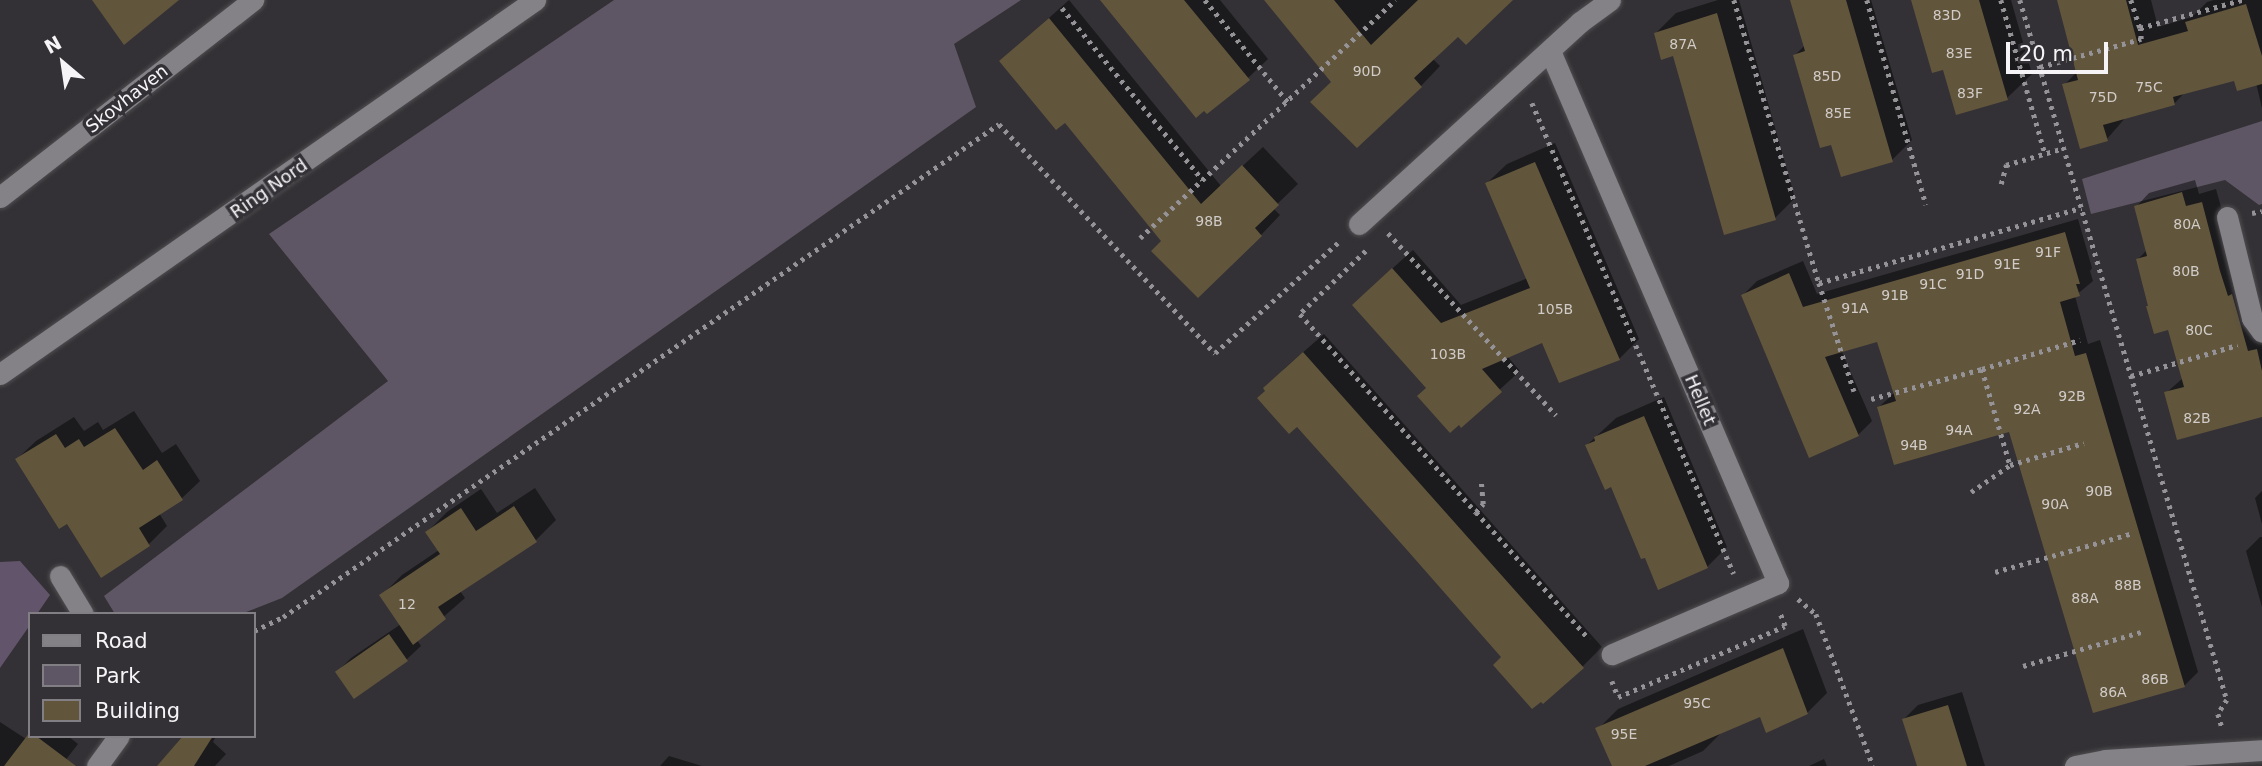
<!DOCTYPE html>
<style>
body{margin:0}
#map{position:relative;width:2262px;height:766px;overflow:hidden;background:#333135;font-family:"DejaVu Sans",sans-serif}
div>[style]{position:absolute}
.green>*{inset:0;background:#5e5664}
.forest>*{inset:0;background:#62546b}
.shadow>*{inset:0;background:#0007}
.building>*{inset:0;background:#61553c;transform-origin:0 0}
.path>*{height:4.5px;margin-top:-2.25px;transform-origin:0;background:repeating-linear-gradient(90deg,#959397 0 3.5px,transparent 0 8.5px)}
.roads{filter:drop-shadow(0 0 2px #504e51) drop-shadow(0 0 2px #504e51)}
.minor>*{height:21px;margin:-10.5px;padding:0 10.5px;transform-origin:10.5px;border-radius:10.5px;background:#858287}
.secondary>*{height:21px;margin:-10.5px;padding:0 10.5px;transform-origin:10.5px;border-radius:10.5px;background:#858287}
span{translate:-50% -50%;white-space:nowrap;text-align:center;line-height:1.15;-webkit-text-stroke:7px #333135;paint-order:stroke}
.number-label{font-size:14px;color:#d1ccc8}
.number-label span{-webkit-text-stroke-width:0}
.street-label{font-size:18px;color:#f6f4f7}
.legend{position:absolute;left:28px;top:612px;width:228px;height:126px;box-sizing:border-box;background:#333135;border:2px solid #817f83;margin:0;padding:9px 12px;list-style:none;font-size:21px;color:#f6f4f7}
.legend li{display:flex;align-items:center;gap:14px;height:35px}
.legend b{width:35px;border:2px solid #817f83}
.north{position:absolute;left:28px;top:28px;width:70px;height:70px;-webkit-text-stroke:5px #333135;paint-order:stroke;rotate:331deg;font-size:19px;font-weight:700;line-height:28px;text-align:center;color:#f6f4f7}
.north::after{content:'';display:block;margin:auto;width:24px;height:32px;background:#f6f4f7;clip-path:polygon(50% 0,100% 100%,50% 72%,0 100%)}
.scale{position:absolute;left:2006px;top:42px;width:102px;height:32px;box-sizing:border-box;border:4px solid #f6f4f7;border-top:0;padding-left:9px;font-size:21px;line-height:24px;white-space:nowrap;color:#f6f4f7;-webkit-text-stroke:5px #333135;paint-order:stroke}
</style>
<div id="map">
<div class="green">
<div style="clip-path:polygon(614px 0,1021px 0,954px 44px,976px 107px,282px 598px,241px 614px,115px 614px,104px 596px,388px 381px,269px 234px)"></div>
<div style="clip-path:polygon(2262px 121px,2262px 204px,2259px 205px,2225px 180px,2091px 214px,2082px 179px)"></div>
</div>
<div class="forest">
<div style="clip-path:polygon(20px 561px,50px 595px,37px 614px,30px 614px,30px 625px,0 668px,0 562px)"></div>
</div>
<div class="shadow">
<div style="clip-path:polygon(1069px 0,1221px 186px,1263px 147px,1298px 184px,1273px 208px,1280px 215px,1261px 235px,1163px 241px,1065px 121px,1001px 61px)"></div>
<div style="clip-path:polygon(1103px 0,1220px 0,1268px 59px,1248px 78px)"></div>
<div style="clip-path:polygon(1267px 0,1510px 0,1458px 34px,1432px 58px,1440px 66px,1421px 86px,1333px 82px)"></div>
<div style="clip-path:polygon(1718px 0,1739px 0,1795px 198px,1775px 218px,1674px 54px,1656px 33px,1676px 13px)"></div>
<div style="clip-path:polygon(1792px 0,1871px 0,1912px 140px,1892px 160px,1795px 55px,1805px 45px)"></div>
<div style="clip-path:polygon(1913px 0,2011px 0,2032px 74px,2007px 98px)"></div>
<div style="clip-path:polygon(2058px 0,2151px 0,2158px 27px,2192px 17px,2207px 2px,2214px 0,2262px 0,2262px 108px,2256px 83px,2235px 79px,2185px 92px,2174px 104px,2126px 117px,2107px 139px,2064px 85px,2078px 71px)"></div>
<div style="clip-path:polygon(1555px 143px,1639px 339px,1619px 359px,1542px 341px,1507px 356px,1520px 371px,1461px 425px,1428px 388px,1374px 285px,1413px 250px,1461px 305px,1528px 278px,1487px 183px,1507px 164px)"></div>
<div style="clip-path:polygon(2195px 180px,2199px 194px,2216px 189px,2242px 283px,2262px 338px,2262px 415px,2166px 393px,2183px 378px,2169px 328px,2150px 305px,2138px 259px,2148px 249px,2136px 207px,2149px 193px)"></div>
<div style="clip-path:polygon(2078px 219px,2092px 268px,2090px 271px,2093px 281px,2075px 296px,2088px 344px,2100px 340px,2198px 672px,2184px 686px,2010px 430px,1879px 407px,1895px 392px,1879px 340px,1841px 350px,1872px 421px,1858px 435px,1743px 295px,1757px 281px,1803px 261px,1817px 294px)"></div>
<div style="clip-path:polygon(1324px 334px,1602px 647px,1582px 667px,1503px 656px,1267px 391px,1285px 368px)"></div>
<div style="clip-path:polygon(1664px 397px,1727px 547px,1707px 567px,1612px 485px,1587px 445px,1616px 418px)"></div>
<div style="clip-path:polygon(134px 411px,162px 453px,176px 444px,200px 481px,181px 499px,159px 513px,167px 526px,149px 544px,102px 575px,67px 521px,17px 459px,36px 441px,74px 417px,84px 431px,98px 422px,103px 430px)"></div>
<div style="clip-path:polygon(535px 488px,556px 520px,536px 540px,460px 591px,465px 598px,417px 640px,421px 646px,407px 659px,337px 672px,351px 658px,401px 624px,382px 595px,402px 575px,439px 550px,427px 532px,447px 512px,481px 489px,497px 513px)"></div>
<div style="clip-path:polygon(2262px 491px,2262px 524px,2255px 498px)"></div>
<div style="clip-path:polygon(2260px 537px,2262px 537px,2262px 607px,2246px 551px)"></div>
<div style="clip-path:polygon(1803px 629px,1827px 693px,1807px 713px,1761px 714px,1723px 731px,1703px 751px,1669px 766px,1616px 766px,1598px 729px,1618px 709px)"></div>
<div style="clip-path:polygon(1962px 692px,1985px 766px,1918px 766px,1904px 719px,1918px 705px)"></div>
<div style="clip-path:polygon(0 722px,26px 739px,30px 736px,68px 736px,78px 744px,61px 766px,0 766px)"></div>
<div style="clip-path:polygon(185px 736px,216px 736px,213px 742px,226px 754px,215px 766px,159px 766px)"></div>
<div style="clip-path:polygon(669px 756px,702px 766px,660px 766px)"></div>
<div style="clip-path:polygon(1824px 759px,1827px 766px,1809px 766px)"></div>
</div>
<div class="building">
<div style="clip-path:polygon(92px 0,179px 0,124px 45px)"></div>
<div style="clip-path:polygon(1100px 0,1184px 0,1250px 80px,1207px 114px,1204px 111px,1196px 118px)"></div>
<div style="clip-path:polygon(1264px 0,1334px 0,1371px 45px,1418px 0,1513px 0,1466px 45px,1458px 37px,1414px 78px,1422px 87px,1357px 148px,1310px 102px,1331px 82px)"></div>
<div style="clip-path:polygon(1790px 0,1846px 0,1893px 162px,1841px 177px,1831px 145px,1820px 148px,1793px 55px,1805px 51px)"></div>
<div style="clip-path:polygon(1911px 0,1979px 0,2008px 100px,1956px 115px,1943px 70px,1932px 73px)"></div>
<div style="clip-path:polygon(2057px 0,2126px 0,2138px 45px,2188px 31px,2185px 22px,2246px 4px,2262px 56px,2262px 84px,2237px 91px,2234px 81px,2173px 97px,2175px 105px,2103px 125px,2108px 141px,2080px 149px,2062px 84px,2078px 80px)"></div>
<div style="clip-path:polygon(1717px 13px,1776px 220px,1724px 235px,1673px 56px,1661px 60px,1654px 33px)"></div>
<div style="clip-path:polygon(1049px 18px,1201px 204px,1242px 165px,1279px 205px,1255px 228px,1262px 236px,1198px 298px,1151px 251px,1161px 241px,1065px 123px,1056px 130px,999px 61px)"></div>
<div style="clip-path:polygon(1535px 162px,1620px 360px,1559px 383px,1542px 343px,1482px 369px,1502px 392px,1461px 428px,1459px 425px,1450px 433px,1417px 396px,1426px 388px,1352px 305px,1392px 268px,1441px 323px,1530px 288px,1485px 183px)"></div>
<div style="clip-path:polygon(2182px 192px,2186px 206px,2202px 202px,2220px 271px,2228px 296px,2232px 294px,2248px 351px,2257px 349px,2262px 371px,2262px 417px,2177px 440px,2164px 392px,2184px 387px,2168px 330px,2154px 334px,2146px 306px,2148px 306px,2136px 259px,2147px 256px,2134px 206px)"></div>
<div style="clip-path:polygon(2065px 232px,2080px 284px,2076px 284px,2080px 296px,2060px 302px,2075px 356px,2086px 353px,2185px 687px,2093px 713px,2009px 432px,1894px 465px,1877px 407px,1896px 401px,1877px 342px,1825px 357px,1859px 436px,1809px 458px,1741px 295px,1789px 273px,1803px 307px)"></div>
<div style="clip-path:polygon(1303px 352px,1584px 668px,1543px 704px,1541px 702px,1532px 709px,1493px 665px,1501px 657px,1407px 550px,1297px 427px,1289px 434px,1257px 398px,1265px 391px,1263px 388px)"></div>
<div style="clip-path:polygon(1644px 416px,1708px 568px,1658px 590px,1645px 558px,1641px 559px,1611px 487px,1605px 490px,1585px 445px,1595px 441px,1594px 437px)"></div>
<div style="clip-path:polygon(115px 428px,143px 470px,157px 460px,183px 500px,139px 528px,150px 546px,101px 578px,67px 524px,59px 529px,15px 459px,56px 434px,65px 448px,79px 439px,84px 447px)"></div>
<div style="clip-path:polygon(514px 506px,537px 542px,438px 607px,446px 619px,413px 645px,379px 595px,440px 554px,425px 532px,461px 508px,476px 531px)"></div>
<div style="left:389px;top:634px;width:33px;height:66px;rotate:55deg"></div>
<div style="clip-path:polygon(1783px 648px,1808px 714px,1766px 733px,1760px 717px,1645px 766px,1612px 766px,1595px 728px)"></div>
<div style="clip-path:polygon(1948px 705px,1967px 766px,1917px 766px,1902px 719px)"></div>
<div style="clip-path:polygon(30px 732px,30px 736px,36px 736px,76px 766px,4px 766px)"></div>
<div style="clip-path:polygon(183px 736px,213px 736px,194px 766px,157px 766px)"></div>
</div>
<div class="path">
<div style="left:1205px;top:0;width:132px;rotate:50.9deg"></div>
<div style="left:1734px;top:0;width:295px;rotate:73.3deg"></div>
<div style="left:1819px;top:283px;width:273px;rotate:-16deg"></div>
<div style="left:1867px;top:0;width:213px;rotate:73.9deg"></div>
<div style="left:2001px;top:0;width:159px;rotate:74deg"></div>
<div style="left:2020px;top:0;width:730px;rotate:73.53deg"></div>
<div style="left:2227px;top:700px;width:17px;rotate:123deg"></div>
<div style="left:2218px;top:714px;width:14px;rotate:73deg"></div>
<div style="left:2131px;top:0;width:29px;rotate:72deg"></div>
<div style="left:1062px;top:8px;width:222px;rotate:50.7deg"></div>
<div style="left:2040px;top:67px;width:105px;rotate:-15.5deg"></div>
<div style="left:2141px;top:39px;width:11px;rotate:-95deg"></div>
<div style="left:2140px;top:28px;width:106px;rotate:-15.4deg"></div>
<div style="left:1532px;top:103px;width:512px;rotate:66.79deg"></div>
<div style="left:2001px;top:184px;width:20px;rotate:-75deg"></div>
<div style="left:2006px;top:165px;width:60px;rotate:-16.3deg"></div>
<div style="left:2252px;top:213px;width:10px;rotate:-11deg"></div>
<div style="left:1388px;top:233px;width:248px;rotate:47.3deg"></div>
<div style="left:1140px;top:238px;width:349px;rotate:-43deg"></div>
<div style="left:1366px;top:251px;width:91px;rotate:136.3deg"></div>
<div style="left:1300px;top:314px;width:265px;rotate:48.4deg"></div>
<div style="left:1476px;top:512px;width:11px;rotate:-49deg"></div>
<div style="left:1483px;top:504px;width:25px;rotate:-95deg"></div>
<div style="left:1819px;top:283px;width:114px;rotate:72deg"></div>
<div style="left:1982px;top:369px;width:102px;rotate:-16.5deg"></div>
<div style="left:2131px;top:376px;width:111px;rotate:-16.2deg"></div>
<div style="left:1871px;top:399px;width:115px;rotate:-15.1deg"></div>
<div style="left:1982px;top:369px;width:100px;rotate:73.7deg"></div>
<div style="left:1971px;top:492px;width:47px;rotate:-34.7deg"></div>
<div style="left:2010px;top:465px;width:77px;rotate:-16.6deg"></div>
<div style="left:1476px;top:512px;width:170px;rotate:48.3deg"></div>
<div style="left:1995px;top:572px;width:143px;rotate:-15.8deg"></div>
<div style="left:1798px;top:599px;width:23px;rotate:40deg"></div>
<div style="left:1816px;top:614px;width:162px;rotate:69.4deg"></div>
<div style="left:254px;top:631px;width:32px;rotate:-26deg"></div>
<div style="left:283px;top:617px;width:869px;rotate:-34.55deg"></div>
<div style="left:999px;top:124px;width:315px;rotate:46.7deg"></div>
<div style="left:1215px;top:353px;width:168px;rotate:-41.9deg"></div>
<div style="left:2023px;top:666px;width:126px;rotate:-16.1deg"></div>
<div style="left:1612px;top:681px;width:17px;rotate:69deg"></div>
<div style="left:1618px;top:697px;width:181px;rotate:-23deg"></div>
<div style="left:1785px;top:626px;width:16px;rotate:-112deg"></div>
</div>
<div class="roads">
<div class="minor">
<div style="left:1550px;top:51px;width:579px;rotate:66.8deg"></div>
<div style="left:1778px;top:583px;width:181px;rotate:156.8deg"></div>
<div style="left:0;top:197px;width:321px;rotate:-37.9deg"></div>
<div style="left:2227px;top:217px;width:104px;rotate:76.1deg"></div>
<div style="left:2252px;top:318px;width:17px;rotate:54deg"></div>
<div style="left:1359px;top:224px;width:299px;rotate:-42.4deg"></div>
<div style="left:1580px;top:22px;width:37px;rotate:-36deg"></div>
<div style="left:60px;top:576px;width:44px;rotate:58.8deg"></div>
<div style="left:97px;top:766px;width:37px;rotate:-54deg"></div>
<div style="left:2075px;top:766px;width:31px;rotate:-11deg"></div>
<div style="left:2105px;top:760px;width:157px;rotate:-3.6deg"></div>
</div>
<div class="secondary">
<div style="left:0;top:374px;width:653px;rotate:-34.96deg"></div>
</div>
</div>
<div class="number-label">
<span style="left:1947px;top:15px">83D</span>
<span style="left:1683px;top:44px">87A</span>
<span style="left:1959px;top:53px">83E</span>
<span style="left:1367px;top:71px">90D</span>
<span style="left:1827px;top:76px">85D</span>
<span style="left:2149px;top:87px">75C</span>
<span style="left:1970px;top:93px">83F</span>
<span style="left:2103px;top:97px">75D</span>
<span style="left:1838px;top:113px">85E</span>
<span style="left:1209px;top:221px">98B</span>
<span style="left:2187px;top:224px">80A</span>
<span style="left:2048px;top:252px">91F</span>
<span style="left:2007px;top:264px">91E</span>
<span style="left:2186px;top:271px">80B</span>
<span style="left:1970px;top:274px">91D</span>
<span style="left:1933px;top:284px">91C</span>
<span style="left:1895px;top:295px">91B</span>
<span style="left:1855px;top:308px">91A</span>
<span style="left:1555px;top:309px">105B</span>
<span style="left:2199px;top:330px">80C</span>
<span style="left:1448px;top:354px">103B</span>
<span style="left:2072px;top:396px">92B</span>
<span style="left:2027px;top:409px">92A</span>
<span style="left:2197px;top:418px">82B</span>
<span style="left:1959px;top:430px">94A</span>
<span style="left:1914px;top:445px">94B</span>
<span style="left:2099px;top:491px">90B</span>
<span style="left:2055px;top:504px">90A</span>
<span style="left:2128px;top:585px">88B</span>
<span style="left:2085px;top:598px">88A</span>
<span style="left:407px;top:604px">12</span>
<span style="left:2155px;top:679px">86B</span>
<span style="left:2113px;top:692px">86A</span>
<span style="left:1697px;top:703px">95C</span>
<span style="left:1624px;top:734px">95E</span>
</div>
<div class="street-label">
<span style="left:127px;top:99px;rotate:-38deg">Skovhaven</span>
<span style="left:269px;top:189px;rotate:-35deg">Ring Nord</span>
<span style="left:1700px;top:400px;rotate:67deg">Hellet</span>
</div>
<ul class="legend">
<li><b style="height:9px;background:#858287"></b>Road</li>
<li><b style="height:19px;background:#5e5664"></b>Park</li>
<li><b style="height:19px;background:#61553c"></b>Building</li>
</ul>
<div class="north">N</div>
<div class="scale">20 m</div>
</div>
